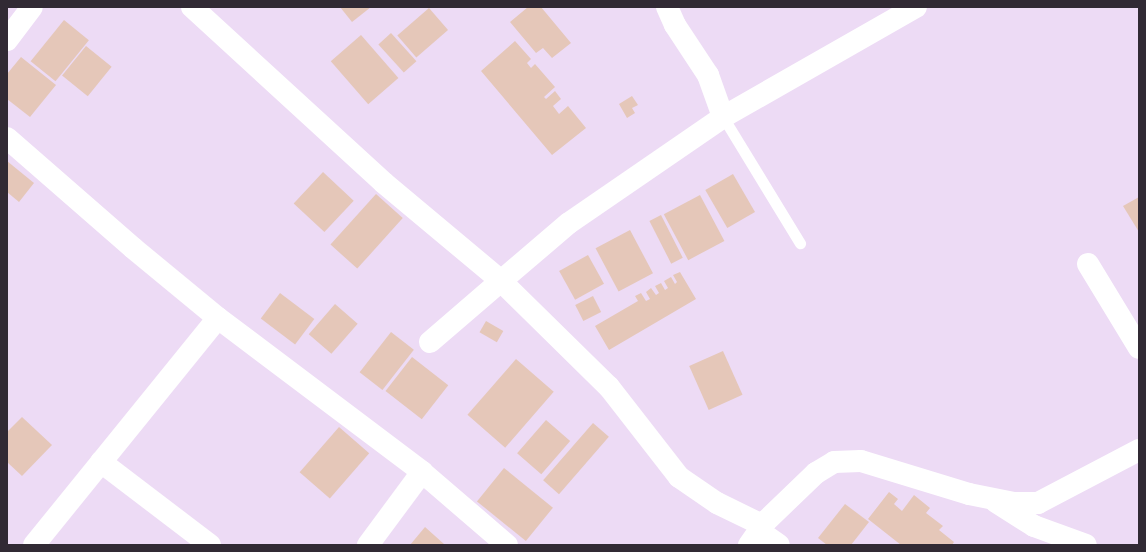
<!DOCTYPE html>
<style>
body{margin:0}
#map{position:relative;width:1146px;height:552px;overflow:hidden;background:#eddbf5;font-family:"PT Serif",serif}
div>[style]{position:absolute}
.building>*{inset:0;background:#e5c7b9;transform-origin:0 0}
.service>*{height:11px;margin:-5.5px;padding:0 5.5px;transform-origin:5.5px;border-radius:5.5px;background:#fff}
.minor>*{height:22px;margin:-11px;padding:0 11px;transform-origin:11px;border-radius:11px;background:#fff}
span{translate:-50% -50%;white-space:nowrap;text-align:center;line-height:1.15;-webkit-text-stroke:3px #fff;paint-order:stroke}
.frame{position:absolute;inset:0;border:8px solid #312a34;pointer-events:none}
</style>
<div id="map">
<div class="building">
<div style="clip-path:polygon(340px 7px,371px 7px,352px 22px)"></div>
<div style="clip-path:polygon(528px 7px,541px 7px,571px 43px,552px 58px,543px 48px,536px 53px,510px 22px)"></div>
<div style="left:429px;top:8px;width:29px;height:42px;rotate:49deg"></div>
<div style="left:64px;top:20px;width:32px;height:53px;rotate:39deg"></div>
<div style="left:391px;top:33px;width:38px;height:17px;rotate:48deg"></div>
<div style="left:361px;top:35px;width:57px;height:40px;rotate:49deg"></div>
<div style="clip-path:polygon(515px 41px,531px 59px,527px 63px,531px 68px,535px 64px,555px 87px,544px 97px,546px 99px,555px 91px,561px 99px,553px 106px,559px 114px,568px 106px,586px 128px,552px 155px,481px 71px)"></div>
<div style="left:86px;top:46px;width:33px;height:38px;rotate:39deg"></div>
<div style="clip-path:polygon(21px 57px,56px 85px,30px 117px,7px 99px,7px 74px)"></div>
<div style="clip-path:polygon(632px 96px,638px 105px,632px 108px,635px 113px,627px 118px,619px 104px)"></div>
<div style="clip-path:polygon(7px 161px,34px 183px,19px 202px,7px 192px)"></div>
<div style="left:323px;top:172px;width:42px;height:43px;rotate:43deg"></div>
<div style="left:733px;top:174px;width:44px;height:32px;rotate:60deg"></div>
<div style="left:376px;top:194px;width:36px;height:68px;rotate:42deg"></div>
<div style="left:700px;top:195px;width:52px;height:41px;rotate:62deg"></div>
<div style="clip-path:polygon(1139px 197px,1139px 232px,1123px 206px)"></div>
<div style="left:661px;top:215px;width:48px;height:13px;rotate:63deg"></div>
<div style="left:630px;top:230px;width:49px;height:39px;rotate:62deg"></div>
<div style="left:588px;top:255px;width:33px;height:33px;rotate:61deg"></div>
<div style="clip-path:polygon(680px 272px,696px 299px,609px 350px,595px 326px,638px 301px,635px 296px,641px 293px,646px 301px,650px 299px,646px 292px,651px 288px,656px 295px,659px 293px,655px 286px,661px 283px,665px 290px,668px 288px,664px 281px,671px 277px,675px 284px,677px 282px,673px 275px)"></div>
<div style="left:280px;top:293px;width:43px;height:32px;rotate:37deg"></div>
<div style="left:593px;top:296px;width:18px;height:20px;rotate:63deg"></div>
<div style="left:335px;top:304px;width:30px;height:40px;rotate:41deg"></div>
<div style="left:486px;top:321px;width:20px;height:13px;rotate:30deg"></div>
<div style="left:391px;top:332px;width:29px;height:51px;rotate:38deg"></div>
<div style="left:723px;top:351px;width:48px;height:37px;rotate:66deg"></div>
<div style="left:412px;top:357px;width:46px;height:43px;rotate:38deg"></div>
<div style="left:516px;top:359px;width:50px;height:74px;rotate:41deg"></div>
<div style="clip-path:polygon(22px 417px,52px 445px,22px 476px,7px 462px,7px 432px)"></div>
<div style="left:546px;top:420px;width:32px;height:44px;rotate:41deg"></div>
<div style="left:593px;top:423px;width:21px;height:76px;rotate:41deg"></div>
<div style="left:339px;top:427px;width:40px;height:60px;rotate:41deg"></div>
<div style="left:504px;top:468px;width:63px;height:43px;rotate:39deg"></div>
<div style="clip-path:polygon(889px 492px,898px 499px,894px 504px,902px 511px,914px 495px,930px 508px,926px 513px,943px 526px,939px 530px,954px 542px,952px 545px,901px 545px,868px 519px)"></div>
<div style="clip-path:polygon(845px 504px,869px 522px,851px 545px,827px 545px,818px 538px)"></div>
<div style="clip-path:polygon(425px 527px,444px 544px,443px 545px,410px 545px)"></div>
</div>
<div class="service">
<div style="left:723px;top:117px;width:148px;rotate:58.6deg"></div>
</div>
<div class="minor">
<div style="left:192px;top:7px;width:260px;rotate:42.5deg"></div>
<div style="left:384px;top:183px;width:153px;rotate:39.9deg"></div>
<div style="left:501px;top:281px;width:89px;rotate:-40.5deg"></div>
<div style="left:569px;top:223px;width:187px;rotate:-34.5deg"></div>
<div style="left:723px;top:117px;width:222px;rotate:-29.7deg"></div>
<div style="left:667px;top:7px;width:20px;rotate:66deg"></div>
<div style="left:675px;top:25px;width:60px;rotate:56.6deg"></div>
<div style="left:708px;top:75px;width:45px;rotate:70.3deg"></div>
<div style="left:7px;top:40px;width:41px;rotate:-52.9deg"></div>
<div style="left:7px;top:138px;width:167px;rotate:41.1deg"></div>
<div style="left:133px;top:248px;width:110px;rotate:39.5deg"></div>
<div style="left:218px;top:318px;width:256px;rotate:37deg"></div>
<div style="left:422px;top:472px;width:112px;rotate:40.7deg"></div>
<div style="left:1088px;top:264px;width:98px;rotate:58.7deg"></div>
<div style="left:430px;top:342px;width:94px;rotate:-40.7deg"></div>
<div style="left:501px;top:281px;width:151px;rotate:44.5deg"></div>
<div style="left:609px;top:387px;width:114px;rotate:52.1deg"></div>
<div style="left:679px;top:477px;width:46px;rotate:34.4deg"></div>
<div style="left:717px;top:503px;width:46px;rotate:26deg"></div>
<div style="left:758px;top:523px;width:7px;rotate:-8deg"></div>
<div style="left:765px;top:522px;width:71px;rotate:-43.9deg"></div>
<div style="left:816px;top:473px;width:21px;rotate:-31deg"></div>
<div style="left:834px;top:462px;width:27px;rotate:-2deg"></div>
<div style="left:861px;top:461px;width:113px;rotate:17deg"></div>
<div style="left:969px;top:494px;width:46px;rotate:11.3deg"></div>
<div style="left:1014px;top:503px;width:24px"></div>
<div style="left:1038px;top:503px;width:114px;rotate:-27.7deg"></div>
<div style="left:101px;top:462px;width:137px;rotate:37.3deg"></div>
<div style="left:996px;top:502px;width:45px;rotate:32.3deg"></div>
<div style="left:1034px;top:526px;width:55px;rotate:20.1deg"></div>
<div style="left:759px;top:531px;width:24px;rotate:35deg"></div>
<div style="left:34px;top:545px;width:292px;rotate:-51deg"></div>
<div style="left:368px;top:545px;width:91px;rotate:-53.5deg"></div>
<div style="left:749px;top:545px;width:28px;rotate:-55deg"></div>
</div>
<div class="frame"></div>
</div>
